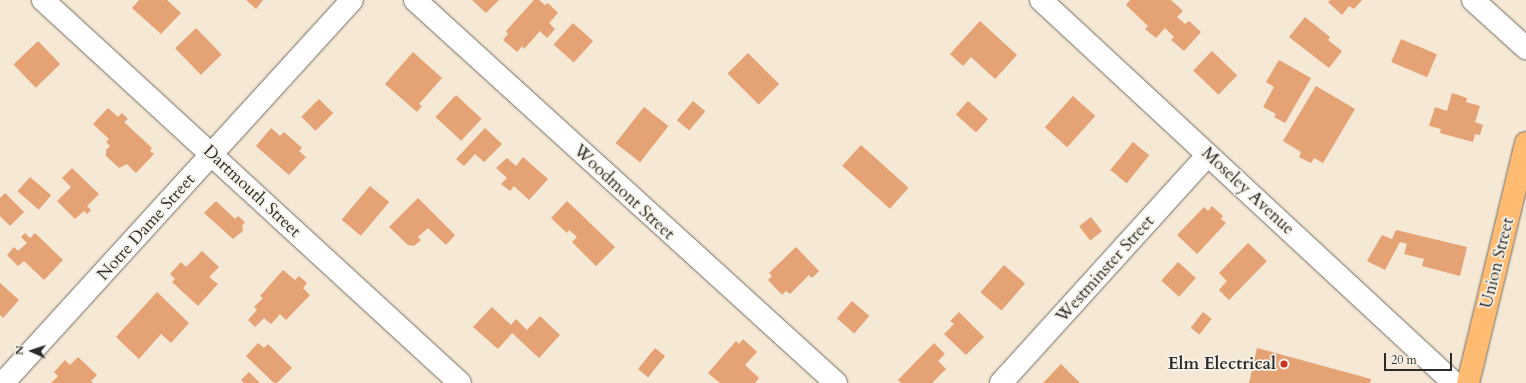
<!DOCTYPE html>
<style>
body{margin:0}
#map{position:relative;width:1526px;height:383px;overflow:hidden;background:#f5e8d4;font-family:Cardo,serif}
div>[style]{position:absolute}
.building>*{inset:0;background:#e4a275;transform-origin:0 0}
.roads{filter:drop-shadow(0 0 1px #726d66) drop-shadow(0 0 1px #726d66)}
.minor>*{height:22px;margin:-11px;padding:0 11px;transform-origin:11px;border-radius:11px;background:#fff}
.major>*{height:22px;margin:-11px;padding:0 11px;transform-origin:11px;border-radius:11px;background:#ffbb71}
.dots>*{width:11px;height:11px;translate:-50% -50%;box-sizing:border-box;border:2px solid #f7f3e8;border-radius:50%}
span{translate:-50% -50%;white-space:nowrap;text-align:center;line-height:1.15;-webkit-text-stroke:3.5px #f7f3e8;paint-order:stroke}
.street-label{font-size:17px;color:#2b2b2b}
.poi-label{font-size:17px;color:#2b2b2b;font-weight:700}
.right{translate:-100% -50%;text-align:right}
.north{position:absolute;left:12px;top:331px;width:40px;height:40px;-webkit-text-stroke:3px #f7f3e8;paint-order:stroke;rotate:273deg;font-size:11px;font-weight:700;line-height:16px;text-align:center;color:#2b2b2b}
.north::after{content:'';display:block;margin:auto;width:14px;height:18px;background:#2b2b2b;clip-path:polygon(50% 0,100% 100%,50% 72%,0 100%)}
.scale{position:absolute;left:1384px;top:353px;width:68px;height:18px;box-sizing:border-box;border:2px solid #2b2b2b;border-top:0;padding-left:5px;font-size:12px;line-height:14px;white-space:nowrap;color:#2b2b2b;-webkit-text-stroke:3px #f7f3e8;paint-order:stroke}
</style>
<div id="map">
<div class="building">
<div style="clip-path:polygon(139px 0,167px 0,181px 13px,161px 34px,132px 8px)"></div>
<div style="clip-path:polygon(246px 0,263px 0,256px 9px)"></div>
<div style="clip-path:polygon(472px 0,499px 0,486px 13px)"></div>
<div style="clip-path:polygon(534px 0,539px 0,545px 5px,548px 3px,558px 13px,549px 23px,555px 29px,547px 38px,540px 31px,524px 49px,522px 46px,517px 52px,503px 40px,508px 34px,506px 31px)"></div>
<div style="clip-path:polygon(1130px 0,1171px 0,1183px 11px,1177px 17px,1185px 24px,1189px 21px,1201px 32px,1184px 51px,1171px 40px,1174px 37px,1165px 28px,1156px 38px,1145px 29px,1148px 26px,1126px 5px)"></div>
<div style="clip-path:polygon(1330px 0,1362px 0,1354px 9px,1349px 6px,1342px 15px,1328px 2px)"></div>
<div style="clip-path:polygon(1305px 17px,1330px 37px,1328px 40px,1342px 51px,1329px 68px,1289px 37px)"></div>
<div style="clip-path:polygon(980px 21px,1017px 55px,995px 79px,971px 57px,963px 66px,950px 54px)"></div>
<div style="left:573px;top:23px;width:27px;height:29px;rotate:42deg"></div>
<div style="left:196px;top:28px;width:37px;height:29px;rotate:46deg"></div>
<div style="left:1401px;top:39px;width:39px;height:25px;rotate:23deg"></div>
<div style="left:38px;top:41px;width:32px;height:34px;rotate:46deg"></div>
<div style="left:1212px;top:51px;width:35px;height:27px;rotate:44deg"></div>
<div style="clip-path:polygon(413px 52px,442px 78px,419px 104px,422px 106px,417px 112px,385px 84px)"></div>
<div style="left:748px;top:53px;width:44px;height:29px;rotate:45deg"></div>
<div style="clip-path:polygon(1279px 60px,1311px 78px,1285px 123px,1274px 117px,1276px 114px,1263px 107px,1274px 87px,1266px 82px)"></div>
<div style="clip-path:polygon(1316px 86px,1355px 109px,1323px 163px,1314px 158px,1311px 163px,1299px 157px,1301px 152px,1283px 141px)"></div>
<div style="clip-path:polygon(1452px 93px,1467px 98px,1466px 102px,1480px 106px,1475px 122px,1483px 125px,1480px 135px,1475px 134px,1473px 142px,1440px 133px,1441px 129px,1429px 126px,1435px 107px,1447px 111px)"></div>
<div style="left:456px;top:95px;width:35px;height:30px;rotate:43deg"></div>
<div style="left:1073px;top:96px;width:30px;height:42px;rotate:42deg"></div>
<div style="left:319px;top:99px;width:20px;height:25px;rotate:45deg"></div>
<div style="left:693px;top:101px;width:16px;height:25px;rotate:40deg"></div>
<div style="left:968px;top:101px;width:27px;height:18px;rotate:42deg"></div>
<div style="left:644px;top:107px;width:31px;height:46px;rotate:38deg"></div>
<div style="clip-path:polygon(108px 108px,118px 117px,122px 113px,128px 119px,124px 122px,152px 148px,150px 151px,154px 154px,136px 173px,127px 164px,119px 168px,106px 156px,106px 150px,110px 146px,106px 142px,109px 139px,93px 124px)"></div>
<div style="clip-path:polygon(271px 128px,280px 136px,284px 132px,302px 148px,299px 151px,306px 157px,289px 175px,256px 146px)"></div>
<div style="clip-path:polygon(485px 128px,502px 144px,484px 162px,475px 154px,464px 166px,456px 159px)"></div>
<div style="left:1133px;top:142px;width:21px;height:36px;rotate:39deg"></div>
<div style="left:861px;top:145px;width:64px;height:28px;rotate:42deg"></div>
<div style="clip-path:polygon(523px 157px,548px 179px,529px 200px,514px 186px,510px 191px,501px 184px,507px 178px,496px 168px,507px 158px,516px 166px)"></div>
<div style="clip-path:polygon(72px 168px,99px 194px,87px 206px,91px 210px,87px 214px,84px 211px,75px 219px,57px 201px,71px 187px,62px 178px)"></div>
<div style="left:30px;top:177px;width:28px;height:19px;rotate:41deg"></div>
<div style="left:370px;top:186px;width:25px;height:44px;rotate:40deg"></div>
<div style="clip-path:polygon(5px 193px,24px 212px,10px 226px,0 216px,0 198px)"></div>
<div style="clip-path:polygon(418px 198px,455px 235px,446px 245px,428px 228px,418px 237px,421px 240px,414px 246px,408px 245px,389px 227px)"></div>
<div style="clip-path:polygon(216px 201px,235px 219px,238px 216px,245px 222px,242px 226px,243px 231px,233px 239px,204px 213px)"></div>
<div style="clip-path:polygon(567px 201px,615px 247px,596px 266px,572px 242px,577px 237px,569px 230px,567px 233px,551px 218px)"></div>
<div style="clip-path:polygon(1212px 206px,1223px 216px,1221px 219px,1226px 223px,1197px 254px,1177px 235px,1204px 207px,1208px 211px)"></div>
<div style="left:1091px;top:217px;width:18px;height:15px;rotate:52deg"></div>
<div style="clip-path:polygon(1396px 230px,1467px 247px,1460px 276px,1422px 266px,1424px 259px,1404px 254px,1407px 244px,1400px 242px,1385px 270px,1367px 261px,1382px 235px,1392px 239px)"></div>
<div style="clip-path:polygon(25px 233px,30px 238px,35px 233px,63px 260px,44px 280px,24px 261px,18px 266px,7px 255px,14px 247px,18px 251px,27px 243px,21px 237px)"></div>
<div style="clip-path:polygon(1248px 243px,1267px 261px,1229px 300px,1219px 290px,1227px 281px,1219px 273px)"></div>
<div style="clip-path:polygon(796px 247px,819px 271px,812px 278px,809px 275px,790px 294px,786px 291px,782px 295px,768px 280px,772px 276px,769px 273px)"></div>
<div style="clip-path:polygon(202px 251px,219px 267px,209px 277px,218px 284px,198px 306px,172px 282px,175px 279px,170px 274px,181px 262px,186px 267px)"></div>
<div style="left:1178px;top:262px;width:24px;height:25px;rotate:42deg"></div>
<div style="left:1004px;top:265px;width:28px;height:36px;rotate:41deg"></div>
<div style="clip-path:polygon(283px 270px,295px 280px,299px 276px,307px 283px,303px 288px,310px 295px,286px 320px,280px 314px,271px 324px,264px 318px,255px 327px,248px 320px,257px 310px,254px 307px,263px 298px,260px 296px)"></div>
<div style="clip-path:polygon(0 283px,19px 300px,3px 318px,0 315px)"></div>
<div style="clip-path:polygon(157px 292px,189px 323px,171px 343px,161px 334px,139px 359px,116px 337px)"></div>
<div style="left:852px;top:301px;width:23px;height:23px;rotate:41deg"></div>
<div style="clip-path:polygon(492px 307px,511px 325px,516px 319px,527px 330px,540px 316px,560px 335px,539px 358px,512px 333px,498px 349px,473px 327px)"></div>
<div style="clip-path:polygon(959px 312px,984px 337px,966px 355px,944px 334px,954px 324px,950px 321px)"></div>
<div style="left:1203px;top:312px;width:11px;height:20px;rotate:38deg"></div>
<div style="clip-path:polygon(743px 339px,757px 352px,745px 365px,759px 378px,755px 383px,720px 383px,708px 373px,736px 341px,739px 344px)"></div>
<div style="clip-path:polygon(258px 343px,264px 348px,268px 344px,292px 368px,277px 383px,274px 383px,246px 356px)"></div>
<div style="clip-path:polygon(934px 343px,945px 354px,938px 361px,946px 369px,932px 383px,901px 383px,898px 380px)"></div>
<div style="left:655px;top:348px;width:13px;height:27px;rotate:39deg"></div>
<div style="clip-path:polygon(1257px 348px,1371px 379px,1370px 383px,1249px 383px)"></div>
<div style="clip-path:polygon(78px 357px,97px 375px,91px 381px,93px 383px,51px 383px,58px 376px,54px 372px,65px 360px,70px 365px)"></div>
<div style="clip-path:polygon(1061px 364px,1080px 383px,1043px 383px)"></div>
<div style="clip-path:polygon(249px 372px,260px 383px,244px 383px,241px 380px)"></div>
</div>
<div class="roads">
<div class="minor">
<div style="left:43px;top:0;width:566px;rotate:42.57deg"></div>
<div style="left:415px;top:0;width:569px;rotate:42.29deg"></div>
<div style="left:1041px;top:0;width:563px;rotate:42.84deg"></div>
<div style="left:1473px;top:0;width:72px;rotate:42.2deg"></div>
<div style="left:3px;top:383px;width:518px;rotate:-47.66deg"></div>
<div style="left:1001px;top:383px;width:308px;rotate:-47.8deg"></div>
</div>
<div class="major">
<div style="left:1468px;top:383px;width:247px;rotate:-76.4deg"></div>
</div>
</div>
<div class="dots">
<div style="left:1284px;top:364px;background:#c8321e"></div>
</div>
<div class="street-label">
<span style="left:252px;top:191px;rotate:43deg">Dartmouth Street</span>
<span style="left:1248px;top:191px;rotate:43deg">Moseley Avenue</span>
<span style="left:624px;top:192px;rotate:43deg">Woodmont Street</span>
<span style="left:146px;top:227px;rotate:-48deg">Notre Dame Street</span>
<span style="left:1497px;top:263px;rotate:-76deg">Union Street</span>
<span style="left:1105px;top:269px;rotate:-48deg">Westminster Street</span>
</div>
<div class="poi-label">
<span class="right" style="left:1276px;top:364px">Elm Electrical</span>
</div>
<div class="north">N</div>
<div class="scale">20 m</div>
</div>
